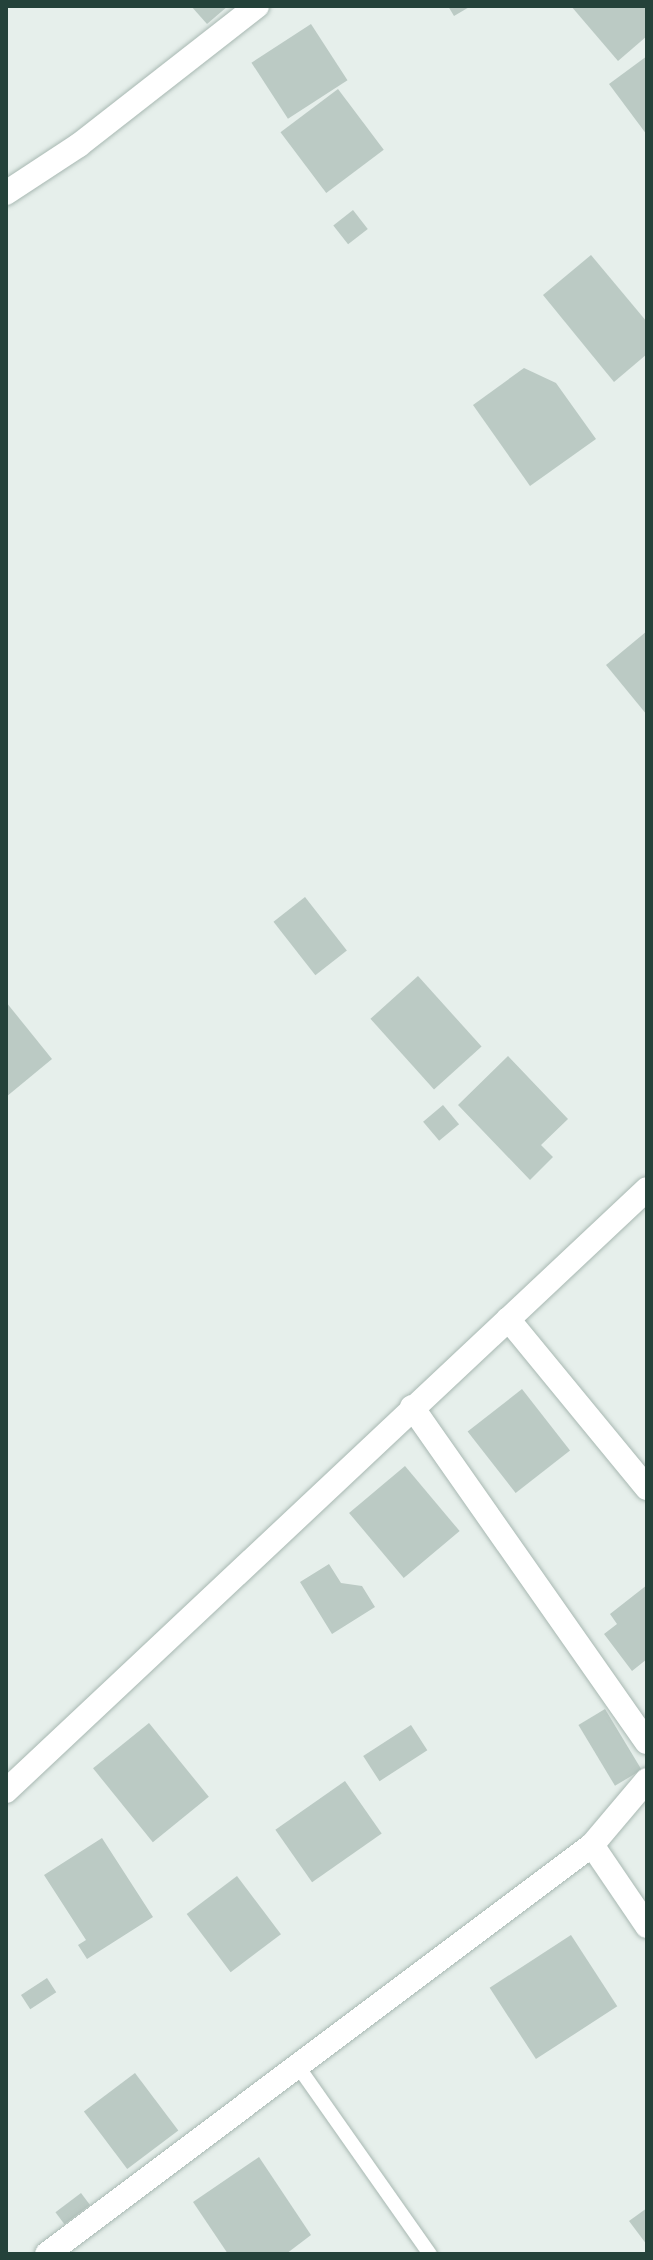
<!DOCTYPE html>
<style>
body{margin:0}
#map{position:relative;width:653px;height:2260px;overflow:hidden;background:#e6efeb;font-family:Arial,sans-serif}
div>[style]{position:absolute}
.building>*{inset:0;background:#bbcac4;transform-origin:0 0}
.roads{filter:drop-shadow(0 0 2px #a8b8b2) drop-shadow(0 0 2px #a8b8b2)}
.lane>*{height:14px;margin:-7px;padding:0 7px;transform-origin:7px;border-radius:7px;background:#fff}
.street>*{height:24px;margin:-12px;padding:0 12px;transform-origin:12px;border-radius:12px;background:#fff}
.secondary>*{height:24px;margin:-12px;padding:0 12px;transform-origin:12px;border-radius:12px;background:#fff}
span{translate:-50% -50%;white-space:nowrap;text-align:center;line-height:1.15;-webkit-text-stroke:6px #f7fbf9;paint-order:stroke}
.frame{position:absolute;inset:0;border:8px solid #24423a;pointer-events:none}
</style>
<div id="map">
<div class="building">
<div style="clip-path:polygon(191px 6px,228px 6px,207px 24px)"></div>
<div style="clip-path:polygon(448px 6px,471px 6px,454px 16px)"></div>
<div style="clip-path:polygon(571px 6px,647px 6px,647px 36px,618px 61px)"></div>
<div style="left:311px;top:24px;width:67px;height:71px;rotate:57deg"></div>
<div style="clip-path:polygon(647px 56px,647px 135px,609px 84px)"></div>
<div style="left:338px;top:89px;width:76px;height:72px;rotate:53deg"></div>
<div style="left:353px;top:210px;width:24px;height:25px;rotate:52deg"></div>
<div style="clip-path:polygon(591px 255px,647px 322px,647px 354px,614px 382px,543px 295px)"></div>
<div style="clip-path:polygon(524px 368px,556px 383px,596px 439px,530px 486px,473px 405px)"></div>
<div style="clip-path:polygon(647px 631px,647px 715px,606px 665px)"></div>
<div style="left:305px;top:897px;width:68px;height:40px;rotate:52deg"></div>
<div style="left:418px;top:976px;width:95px;height:64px;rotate:48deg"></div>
<div style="clip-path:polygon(6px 1002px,52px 1059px,6px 1097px)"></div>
<div style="clip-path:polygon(508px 1056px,568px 1119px,541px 1145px,553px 1157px,530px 1180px,458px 1105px)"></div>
<div style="left:443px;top:1105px;width:25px;height:26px;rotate:50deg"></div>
<div style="left:522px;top:1389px;width:78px;height:69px;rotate:52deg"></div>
<div style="left:405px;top:1466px;width:85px;height:73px;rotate:50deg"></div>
<div style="clip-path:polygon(329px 1564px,341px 1583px,362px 1586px,375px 1607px,332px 1634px,300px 1582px)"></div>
<div style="clip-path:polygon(647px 1585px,647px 1659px,632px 1671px,604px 1634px,617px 1624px,610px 1614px)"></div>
<div style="left:605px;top:1709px;width:71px;height:31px;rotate:59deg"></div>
<div style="left:149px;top:1723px;width:95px;height:72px;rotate:51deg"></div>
<div style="left:411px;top:1725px;width:30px;height:57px;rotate:57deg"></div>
<div style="left:345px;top:1781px;width:64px;height:85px;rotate:55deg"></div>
<div style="clip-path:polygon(102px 1838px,153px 1917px,87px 1959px,78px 1945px,86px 1940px,44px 1875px)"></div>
<div style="left:237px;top:1876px;width:73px;height:63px;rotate:53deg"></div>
<div style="left:571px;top:1935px;width:85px;height:97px;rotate:57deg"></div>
<div style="left:47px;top:1978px;width:17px;height:31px;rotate:57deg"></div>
<div style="left:135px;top:2073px;width:72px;height:64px;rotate:53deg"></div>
<div style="clip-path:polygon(259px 2157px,311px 2235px,286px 2254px,228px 2254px,193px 2202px)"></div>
<div style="left:81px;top:2193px;width:15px;height:32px;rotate:53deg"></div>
<div style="clip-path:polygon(647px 2208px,647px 2245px,629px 2221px)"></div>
</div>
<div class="roads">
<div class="lane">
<div style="left:297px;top:2065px;width:231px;rotate:54.9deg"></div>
</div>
<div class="street">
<div style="left:508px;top:1319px;width:219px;rotate:50.6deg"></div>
<div style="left:412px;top:1407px;width:409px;rotate:55deg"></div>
<div style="left:6px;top:1791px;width:879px;rotate:-43.2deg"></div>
<div style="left:592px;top:1845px;width:98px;rotate:55.8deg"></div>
<div style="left:47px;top:2254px;width:681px;rotate:-36.89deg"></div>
<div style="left:592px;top:1845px;width:85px;rotate:-49.8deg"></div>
</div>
<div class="secondary">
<div style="left:6px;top:193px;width:87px;rotate:-33.3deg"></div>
<div style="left:79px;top:145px;width:226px;rotate:-38deg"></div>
</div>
</div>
<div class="frame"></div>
</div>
